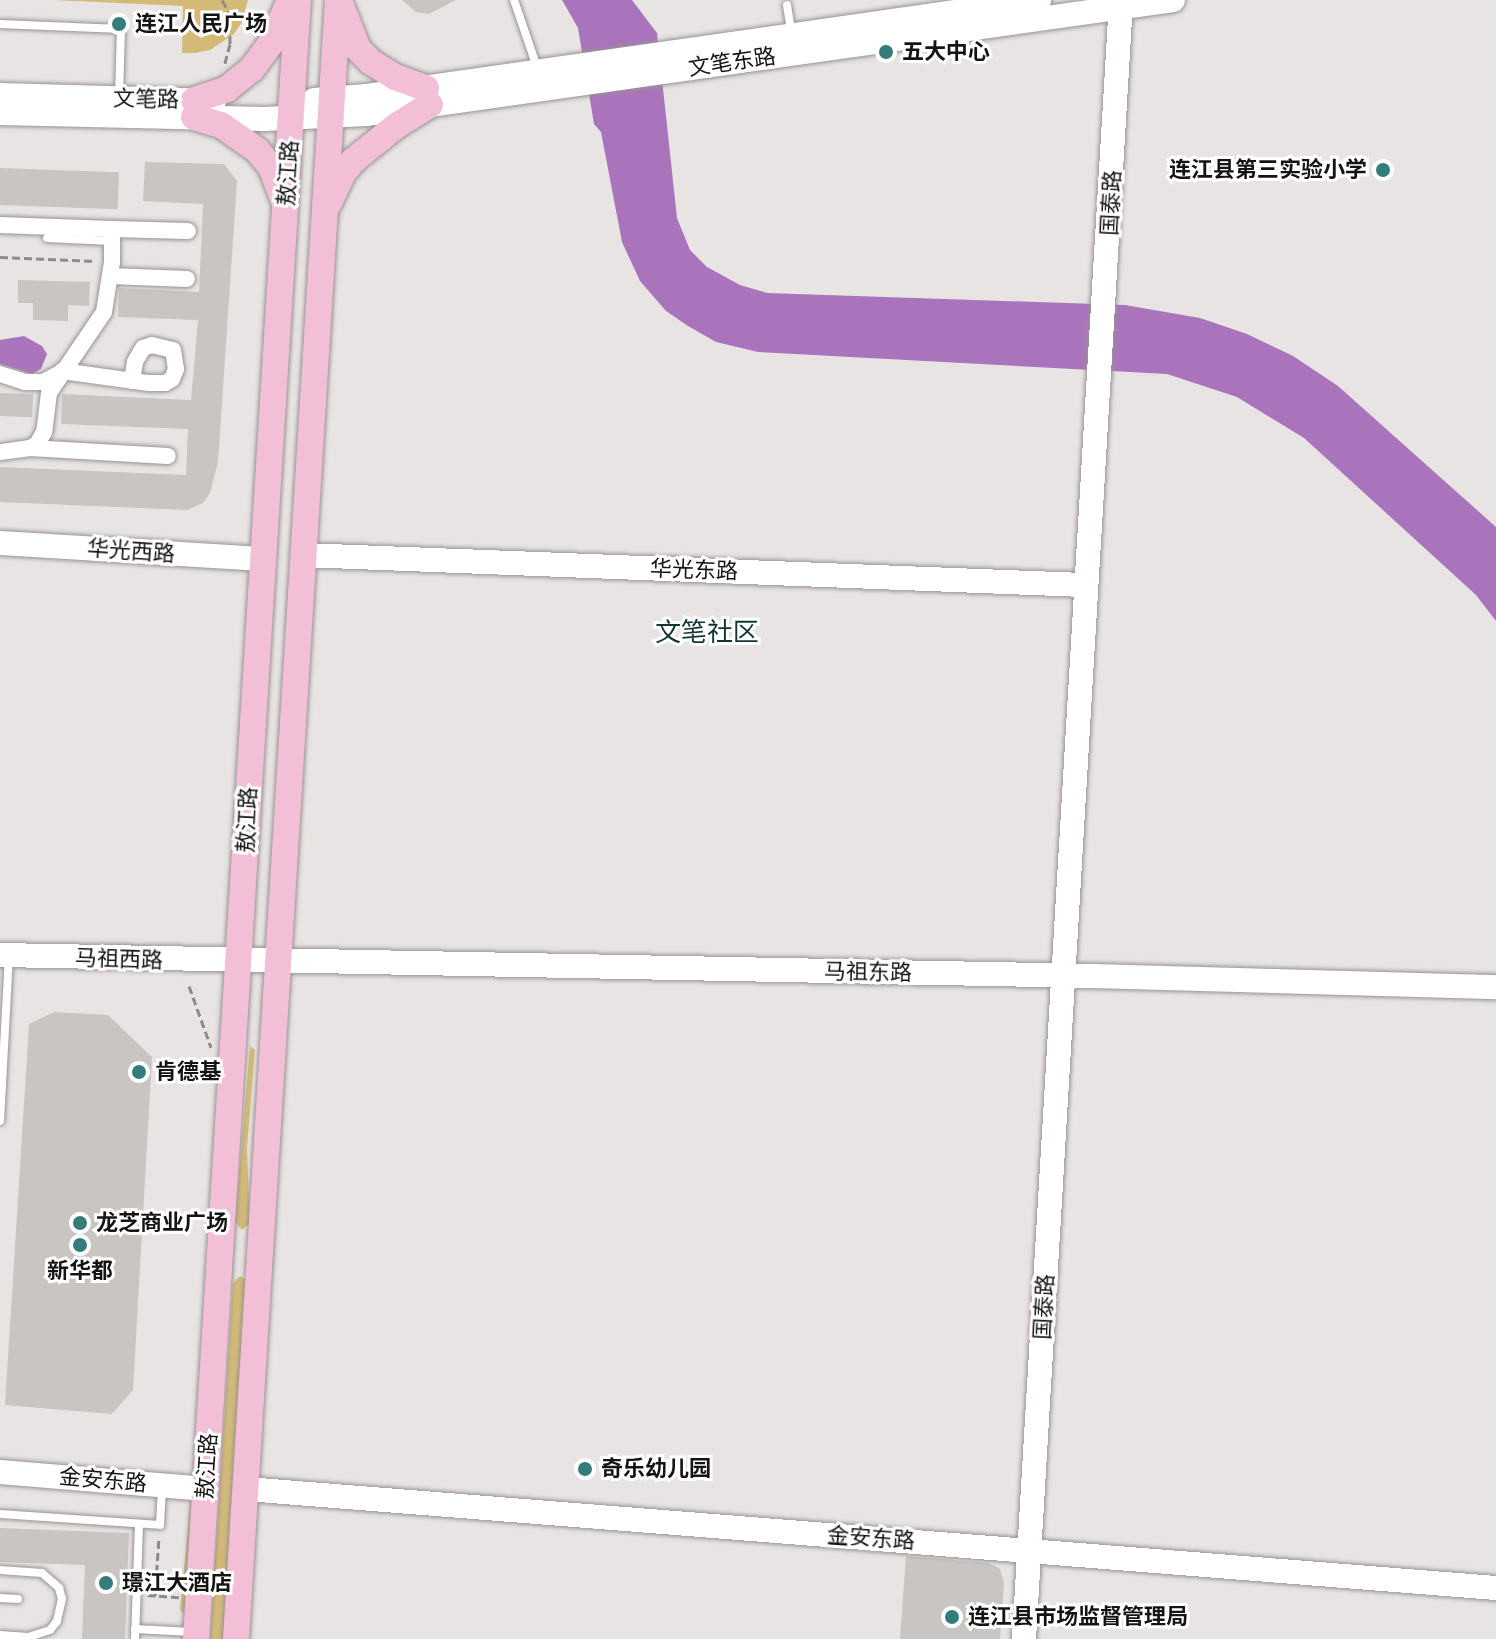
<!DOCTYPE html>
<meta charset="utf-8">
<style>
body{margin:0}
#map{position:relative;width:1496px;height:1639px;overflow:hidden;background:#e9e4e4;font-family:"DejaVu Sans","Noto Sans SC",sans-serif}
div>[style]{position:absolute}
.green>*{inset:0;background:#d3bb77}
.water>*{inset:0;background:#aa74bd}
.building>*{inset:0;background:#c8c5c2;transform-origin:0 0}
.path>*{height:3px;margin-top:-1.5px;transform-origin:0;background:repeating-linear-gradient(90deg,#8e8a8a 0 8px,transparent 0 12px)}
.roads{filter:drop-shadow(0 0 2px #989392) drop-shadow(0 0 2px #989392)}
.lane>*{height:8px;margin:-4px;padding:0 4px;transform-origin:4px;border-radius:4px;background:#fff}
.street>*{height:16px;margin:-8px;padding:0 8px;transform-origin:8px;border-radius:8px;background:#fff}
.secondary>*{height:24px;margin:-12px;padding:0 12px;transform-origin:12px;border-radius:12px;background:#fff}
.primary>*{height:26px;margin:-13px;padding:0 13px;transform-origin:13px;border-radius:13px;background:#f2bfd7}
.dots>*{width:22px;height:22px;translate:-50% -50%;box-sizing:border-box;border:4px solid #fff;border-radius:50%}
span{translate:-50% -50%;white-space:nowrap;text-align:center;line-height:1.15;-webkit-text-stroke:6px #fff;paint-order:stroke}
.poi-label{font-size:22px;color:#151413;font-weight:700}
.left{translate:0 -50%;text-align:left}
.right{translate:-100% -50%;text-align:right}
.street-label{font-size:22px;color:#151413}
.quarter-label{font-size:26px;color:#123533}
</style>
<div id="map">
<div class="green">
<div style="clip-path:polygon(53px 0,248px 0,242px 22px,234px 34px,210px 50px,195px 53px,182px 53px,183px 6px)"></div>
<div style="clip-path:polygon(250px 1046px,255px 1050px,247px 1148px,250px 1223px,242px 1230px,235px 1222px)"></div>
<div style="clip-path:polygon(240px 1276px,246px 1280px,226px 1639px,210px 1639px,233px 1283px)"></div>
<div style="clip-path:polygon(191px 1497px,194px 1497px,184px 1614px,180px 1610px)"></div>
</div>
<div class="water">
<div style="clip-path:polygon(562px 0,632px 0,657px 33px,677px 218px,690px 250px,707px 267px,740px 285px,767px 293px,1125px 305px,1200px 318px,1247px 334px,1293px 356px,1338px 386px,1496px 527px,1496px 621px,1476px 595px,1304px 438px,1237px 397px,1167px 374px,758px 352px,716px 342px,688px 326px,666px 311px,640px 281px,622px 242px,601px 132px,594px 124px,578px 28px)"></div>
<div style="clip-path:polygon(24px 336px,42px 346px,47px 354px,41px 369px,32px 374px,0 364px,0 340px)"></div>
</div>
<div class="building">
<div style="clip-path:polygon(402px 0,456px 0,429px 14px,416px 12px)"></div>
<div style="clip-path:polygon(145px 162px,224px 164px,237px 181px,218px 462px,210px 493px,203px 503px,187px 510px,0 502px,0 467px,186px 475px,188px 429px,61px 424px,62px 394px,191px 400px,198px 320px,118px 317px,119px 288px,199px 292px,203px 204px,143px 201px)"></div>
<div style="left:0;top:168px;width:119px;height:37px;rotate:2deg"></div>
<div style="clip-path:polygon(18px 280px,90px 282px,89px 306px,68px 305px,68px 321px,33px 320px,33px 303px,18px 303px)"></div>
<div style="left:0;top:393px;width:33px;height:23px;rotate:2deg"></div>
<div style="clip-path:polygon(54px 1012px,108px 1015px,152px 1057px,133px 1390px,112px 1414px,5px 1405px,29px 1024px)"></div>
<div style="clip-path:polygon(0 1528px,129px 1533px,125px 1639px,82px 1639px,85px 1565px,0 1562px)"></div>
<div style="clip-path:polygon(906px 1556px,989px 1563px,1000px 1569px,1004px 1583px,1000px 1639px,900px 1639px)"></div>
</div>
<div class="path">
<div style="left:222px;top:0;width:14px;rotate:60deg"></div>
<div style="left:229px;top:12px;width:32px;rotate:88deg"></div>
<div style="left:230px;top:44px;width:20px;rotate:105deg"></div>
<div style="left:0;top:257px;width:96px;rotate:2.4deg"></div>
<div style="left:189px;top:986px;width:65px;rotate:70.2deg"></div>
<div style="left:147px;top:1595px;width:32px;rotate:4deg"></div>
<div style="left:155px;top:1596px;width:59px;rotate:-86.1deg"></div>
</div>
<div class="roads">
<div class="lane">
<div style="left:514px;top:0;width:71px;rotate:71.1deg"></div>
<div style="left:787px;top:5px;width:26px;rotate:81deg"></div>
<div style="left:0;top:24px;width:121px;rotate:2.4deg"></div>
<div style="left:121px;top:29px;width:68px;rotate:91.7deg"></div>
<div style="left:47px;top:238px;width:65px;rotate:2.6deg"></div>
<div style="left:0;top:1121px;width:165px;rotate:-86.9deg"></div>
<div style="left:0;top:1514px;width:160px;rotate:3.9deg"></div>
<div style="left:160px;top:1525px;width:35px;rotate:-87deg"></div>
<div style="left:0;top:1570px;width:42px;rotate:4.1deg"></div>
<div style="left:42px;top:1573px;width:23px;rotate:41deg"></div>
<div style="left:59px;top:1588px;width:11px;rotate:75deg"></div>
<div style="left:62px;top:1599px;width:23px;rotate:103deg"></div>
<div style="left:57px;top:1621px;width:11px;rotate:128deg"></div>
<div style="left:50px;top:1630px;width:23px;rotate:162deg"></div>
<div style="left:28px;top:1637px;width:28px;rotate:-176deg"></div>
<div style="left:0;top:1598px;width:18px;rotate:3deg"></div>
<div style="left:135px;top:1629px;width:57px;rotate:3deg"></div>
<div style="left:135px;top:1639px;width:115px;rotate:-88deg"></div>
</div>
<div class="street">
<div style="left:0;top:225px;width:112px;rotate:2deg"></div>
<div style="left:112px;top:229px;width:33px;rotate:90deg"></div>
<div style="left:112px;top:262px;width:51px;rotate:99.1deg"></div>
<div style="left:104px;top:312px;width:98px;rotate:124.2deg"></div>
<div style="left:49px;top:393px;width:39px;rotate:97deg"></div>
<div style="left:44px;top:432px;width:14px;rotate:120deg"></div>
<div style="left:37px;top:444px;width:8px;rotate:150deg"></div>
<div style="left:30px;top:448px;width:30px;rotate:172deg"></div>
<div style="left:112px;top:229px;width:76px;rotate:1.5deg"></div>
<div style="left:110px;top:276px;width:77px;rotate:2.2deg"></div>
<div style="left:62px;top:371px;width:88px;rotate:7.9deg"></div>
<div style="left:149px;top:383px;width:16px"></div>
<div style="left:165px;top:383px;width:8px;rotate:-30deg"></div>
<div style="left:172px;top:379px;width:11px;rotate:-68deg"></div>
<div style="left:176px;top:369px;width:19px;rotate:-99deg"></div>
<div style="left:173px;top:350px;width:22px;rotate:-167deg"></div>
<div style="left:152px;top:345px;width:9px;rotate:162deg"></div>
<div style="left:143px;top:348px;width:16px;rotate:120deg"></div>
<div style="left:135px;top:362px;width:19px;rotate:99deg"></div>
<div style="left:0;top:374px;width:25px;rotate:18deg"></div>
<div style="left:24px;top:382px;width:19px"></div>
<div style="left:43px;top:382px;width:17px;rotate:-28deg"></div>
<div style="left:30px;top:448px;width:138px;rotate:3.3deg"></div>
</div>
<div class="secondary">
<div style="left:0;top:95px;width:214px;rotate:1.6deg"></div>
<div style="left:314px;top:100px;width:53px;rotate:-4.3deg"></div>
<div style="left:367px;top:96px;width:679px;rotate:-8.13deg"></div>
<div style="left:0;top:113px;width:264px;rotate:1.3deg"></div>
<div style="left:264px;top:119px;width:102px;rotate:-2.8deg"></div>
<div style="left:366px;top:114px;width:815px;rotate:-8.04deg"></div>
<div style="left:0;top:543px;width:263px;rotate:3.5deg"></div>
<div style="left:303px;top:555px;width:783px;rotate:2.2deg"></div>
<div style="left:0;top:955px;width:1096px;rotate:1.1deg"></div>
<div style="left:1096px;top:976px;width:400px;rotate:1.6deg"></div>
<div style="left:0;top:1472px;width:207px;rotate:4.7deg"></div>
<div style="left:246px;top:1489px;width:1254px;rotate:4.53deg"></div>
<div style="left:1024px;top:1639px;width:1642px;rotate:-86.61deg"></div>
</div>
<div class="primary">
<div style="left:342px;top:8px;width:44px;rotate:68.7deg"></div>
<div style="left:358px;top:49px;width:18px;rotate:45deg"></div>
<div style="left:371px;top:62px;width:28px;rotate:32deg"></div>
<div style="left:395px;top:77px;width:33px;rotate:20deg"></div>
<div style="left:194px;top:100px;width:35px;rotate:-18deg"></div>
<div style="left:227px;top:89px;width:32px;rotate:-39deg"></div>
<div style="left:252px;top:69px;width:32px;rotate:-54deg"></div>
<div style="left:271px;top:43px;width:47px;rotate:-66.2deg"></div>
<div style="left:194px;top:117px;width:28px;rotate:17deg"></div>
<div style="left:221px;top:125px;width:44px;rotate:34.8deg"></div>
<div style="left:257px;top:150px;width:22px;rotate:51deg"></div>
<div style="left:271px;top:167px;width:34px;rotate:69deg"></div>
<div style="left:329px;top:203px;width:33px;rotate:-65deg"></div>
<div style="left:343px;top:173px;width:17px;rotate:-50deg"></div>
<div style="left:354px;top:160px;width:54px;rotate:-39deg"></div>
<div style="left:396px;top:126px;width:40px;rotate:-32deg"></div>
<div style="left:196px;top:1639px;width:1642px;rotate:-86.44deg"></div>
<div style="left:236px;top:1639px;width:1642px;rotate:-86.44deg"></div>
</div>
</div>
<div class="dots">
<div style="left:119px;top:24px;background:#357d7a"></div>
<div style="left:886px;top:52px;background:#357d7a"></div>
<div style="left:1383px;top:170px;background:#357d7a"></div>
<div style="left:139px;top:1072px;background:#357d7a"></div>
<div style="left:80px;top:1223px;background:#357d7a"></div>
<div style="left:80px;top:1245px;background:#357d7a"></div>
<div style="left:585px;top:1469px;background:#357d7a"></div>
<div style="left:106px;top:1583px;background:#357d7a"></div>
<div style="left:952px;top:1617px;background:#357d7a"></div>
</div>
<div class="poi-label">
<span class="left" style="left:135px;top:24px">连江人民广场</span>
<span class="left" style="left:902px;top:52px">五大中心</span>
<span class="right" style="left:1367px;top:170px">连江县第三实验小学</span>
<span class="left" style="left:155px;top:1072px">肯德基</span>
<span class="left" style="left:96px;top:1223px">龙芝商业广场</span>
<span style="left:80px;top:1271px">新华都</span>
<span class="left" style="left:601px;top:1469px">奇乐幼儿园</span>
<span class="left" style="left:122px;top:1583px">璟江大酒店</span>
<span class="left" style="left:968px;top:1617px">连江县市场监督管理局</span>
</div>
<div class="street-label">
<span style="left:732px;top:62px;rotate:-8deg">文笔东路</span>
<span style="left:146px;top:99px;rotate:1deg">文笔路</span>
<span style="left:288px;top:173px;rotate:-86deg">敖江路</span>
<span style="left:1111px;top:203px;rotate:-87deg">国泰路</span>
<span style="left:131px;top:551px;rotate:4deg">华光西路</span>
<span style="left:694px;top:570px;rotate:2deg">华光东路</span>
<span style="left:247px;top:820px;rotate:-87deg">敖江路</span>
<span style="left:119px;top:959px;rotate:2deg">马祖西路</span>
<span style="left:868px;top:972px;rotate:1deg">马祖东路</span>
<span style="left:1044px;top:1307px;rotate:-87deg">国泰路</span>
<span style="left:207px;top:1466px;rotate:-86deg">敖江路</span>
<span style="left:103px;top:1480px;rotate:5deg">金安东路</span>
<span style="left:871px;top:1538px;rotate:4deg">金安东路</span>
</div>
<div class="quarter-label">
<span style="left:707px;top:633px">文笔社区</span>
</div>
</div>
